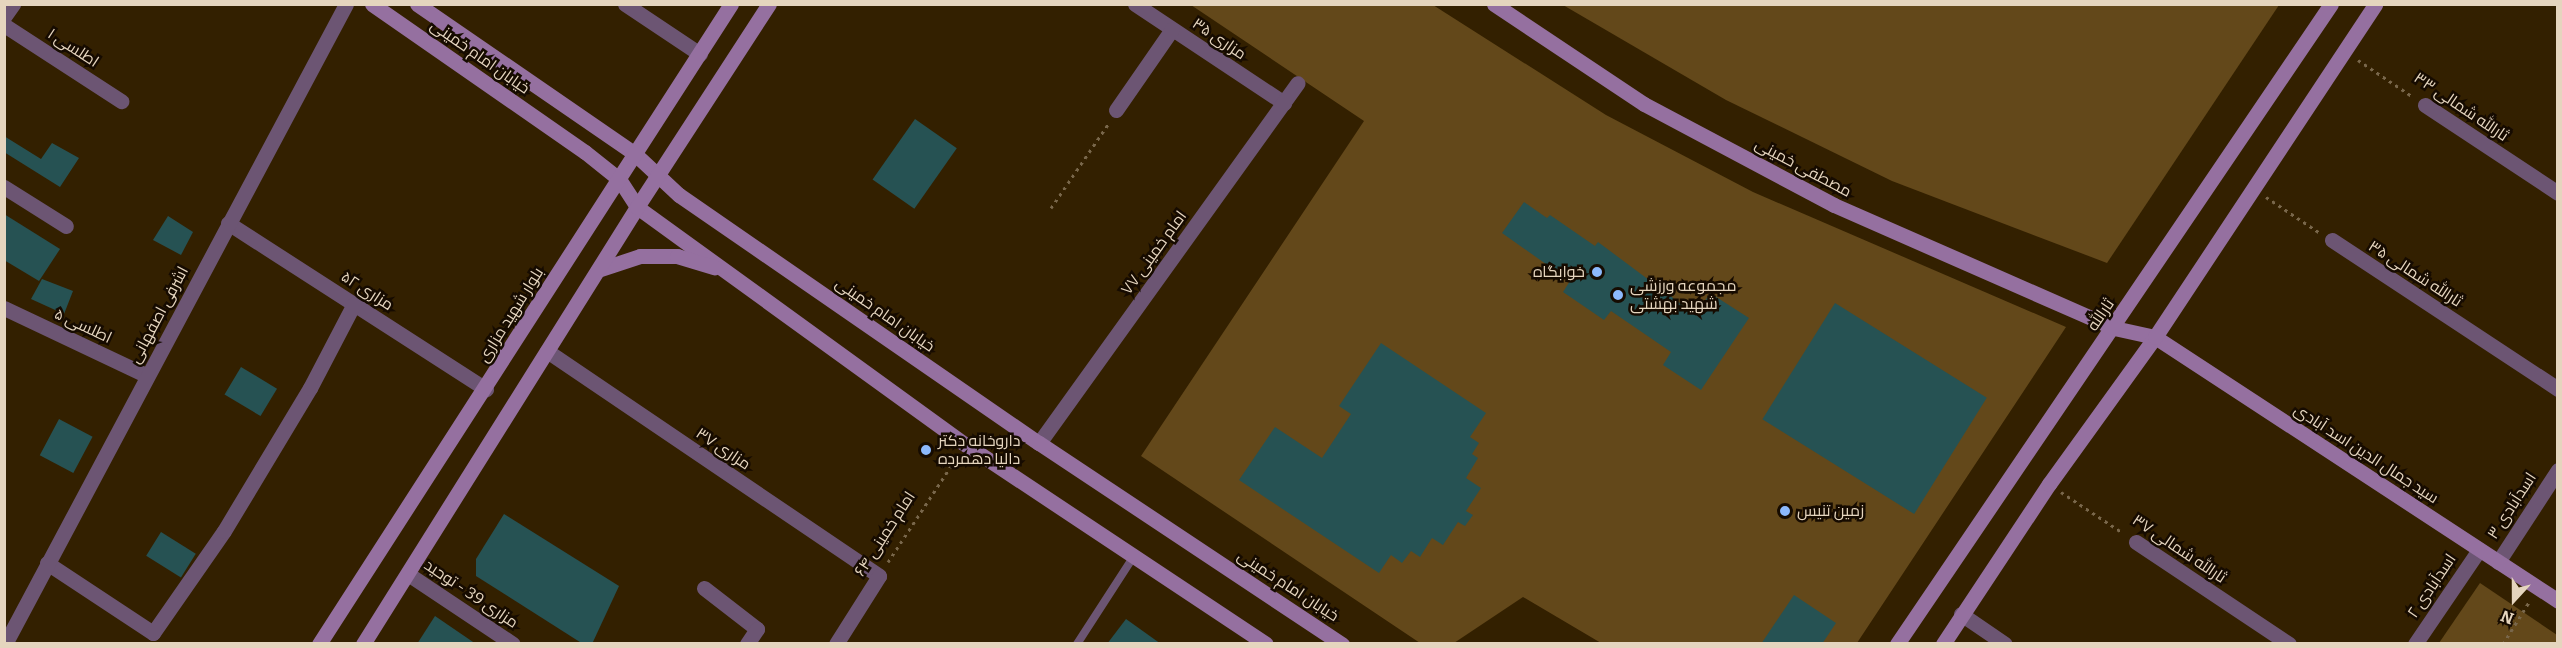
<!DOCTYPE html>
<meta charset="utf-8">
<style>
body{margin:0}
#map{position:relative;width:2562px;height:648px;overflow:hidden;background:#332000;font-family:Bitter,Cairo,serif}
div>[style]{position:absolute}
.green>*{inset:0;background:#63481a}
.building>*{inset:0;background:#265253;transform-origin:0 0}
.path>*{height:3px;margin-top:-1.5px;transform-origin:0;background:repeating-linear-gradient(90deg,#79674b 0 3px,transparent 0 7.5px)}
.lane>*{height:8px;margin:-4px;padding:0 4px;transform-origin:4px;border-radius:4px;background:#6c5573}
.street>*{height:15px;margin:-7.5px;padding:0 7.5px;transform-origin:7.5px;border-radius:7.5px;background:#6c5573}
.secondary>*{height:15px;margin:-7.5px;padding:0 7.5px;transform-origin:7.5px;border-radius:7.5px;background:#9570a0}
.dots>*{width:16px;height:16px;translate:-50% -50%;box-sizing:border-box;border:3px solid #160b00;border-radius:50%}
span{translate:-50% -50%;white-space:nowrap;text-align:center;line-height:1.15;-webkit-text-stroke:5px #160b00;paint-order:stroke}
.street-label{font-size:16px;color:#e5d5be}
.poi-label{font-size:16px;color:#e5d5be}
.right{translate:-100% -50%;text-align:right}
.left{translate:0 -50%;text-align:left}
.frame{position:absolute;inset:0;border:6px solid #e5d5be;pointer-events:none}
.north{position:absolute;left:2484px;top:570px;width:60px;height:60px;-webkit-text-stroke:4px #160b00;paint-order:stroke;rotate:201deg;font-size:16px;font-weight:700;line-height:24px;text-align:center;color:#e5d5be}
.north::after{content:'';display:block;margin:auto;width:21px;height:27px;background:#e5d5be;clip-path:polygon(50% 0,100% 100%,50% 72%,0 100%)}
</style>
<div id="map">
<div class="green">
<div style="clip-path:polygon(1191px 5px,1433px 5px,1606px 115px,1753px 192px,2066px 327px,1857px 643px,1601px 643px,1523px 597px,1454px 643px,1420px 643px,1141px 456px,1364px 121px)"></div>
<div style="clip-path:polygon(1563px 5px,2279px 4px,2279px 5px,2107px 263px,1892px 181px,1726px 100px)"></div>
<div style="clip-path:polygon(2480px 583px,2557px 635px,2557px 643px,2439px 643px)"></div>
</div>
<div class="building">
<div style="left:915px;top:119px;width:51px;height:74px;rotate:35deg"></div>
<div style="clip-path:polygon(4px 136px,41px 159px,52px 143px,79px 158px,60px 187px,4px 152px)"></div>
<div style="clip-path:polygon(1524px 202px,1547px 218px,1550px 215px,1595px 246px,1598px 242px,1696px 315px,1710px 293px,1749px 318px,1701px 390px,1663px 365px,1671px 352px,1611px 311px,1604px 320px,1563px 292px,1570px 281px,1502px 233px)"></div>
<div style="clip-path:polygon(4px 214px,60px 249px,39px 281px,4px 260px)"></div>
<div style="clip-path:polygon(168px 216px,193px 232px,181px 255px,153px 240px)"></div>
<div style="clip-path:polygon(42px 279px,73px 291px,64px 314px,31px 299px)"></div>
<div style="left:1835px;top:303px;width:179px;height:137px;rotate:32deg"></div>
<div style="clip-path:polygon(1381px 343px,1486px 413px,1470px 437px,1479px 443px,1472px 454px,1478px 458px,1466px 478px,1481px 488px,1466px 511px,1473px 515px,1465px 526px,1458px 522px,1443px 545px,1432px 538px,1420px 557px,1411px 551px,1402px 563px,1391px 555px,1379px 573px,1239px 480px,1275px 427px,1322px 458px,1351px 414px,1339px 406px)"></div>
<div style="left:241px;top:367px;width:42px;height:32px;rotate:31deg"></div>
<div style="left:59px;top:419px;width:38px;height:41px;rotate:28deg"></div>
<div style="clip-path:polygon(504px 514px,619px 586px,592px 644px,583px 644px,476px 576px,476px 559px)"></div>
<div style="left:161px;top:532px;width:41px;height:28px;rotate:32deg"></div>
<div style="clip-path:polygon(1794px 595px,1836px 623px,1822px 644px,1761px 644px)"></div>
<div style="clip-path:polygon(435px 616px,476px 644px,417px 644px)"></div>
<div style="clip-path:polygon(1126px 619px,1161px 644px,1107px 644px)"></div>
</div>
<div class="path">
<div style="left:2358px;top:60px;width:66px;rotate:33.9deg"></div>
<div style="left:2266px;top:197px;width:65px;rotate:33.7deg"></div>
<div style="left:1051px;top:208px;width:103px;rotate:-55.7deg"></div>
<div style="left:2061px;top:492px;width:74px;rotate:33.5deg"></div>
<div style="left:888px;top:562px;width:126px;rotate:-56.7deg"></div>
<div style="left:2503px;top:644px;width:49px;rotate:-58.2deg"></div>
</div>
<div class="lane">
<div style="left:1077px;top:644px;width:105px;rotate:-57.1deg"></div>
</div>
<div class="street">
<div style="left:625px;top:4px;width:90px;rotate:33.7deg"></div>
<div style="left:1135px;top:4px;width:179px;rotate:33.6deg"></div>
<div style="left:4px;top:17px;width:16px;rotate:-55deg"></div>
<div style="left:4px;top:25px;width:140px;rotate:33deg"></div>
<div style="left:2425px;top:105px;width:159px;rotate:33.5deg"></div>
<div style="left:1116px;top:110px;width:98px;rotate:-55.3deg"></div>
<div style="left:4px;top:187px;width:73px;rotate:32.2deg"></div>
<div style="left:228px;top:223px;width:307px;rotate:32.8deg"></div>
<div style="left:2332px;top:240px;width:271px;rotate:33.4deg"></div>
<div style="left:4px;top:308px;width:157px;rotate:25.3deg"></div>
<div style="left:547px;top:351px;width:401px;rotate:34.1deg"></div>
<div style="left:879px;top:576px;width:80px;rotate:122.3deg"></div>
<div style="left:1039px;top:443px;width:443px;rotate:-54.3deg"></div>
<div style="left:2136px;top:542px;width:184px;rotate:33.7deg"></div>
<div style="left:2498px;top:562px;width:110px;rotate:-56.9deg"></div>
<div style="left:47px;top:563px;width:127px;rotate:33.4deg"></div>
<div style="left:153px;top:633px;width:124px;rotate:-55.2deg"></div>
<div style="left:224px;top:531px;width:167px;rotate:-59deg"></div>
<div style="left:310px;top:388px;width:95px;rotate:-62.4deg"></div>
<div style="left:408px;top:574px;width:126px;rotate:33.7deg"></div>
<div style="left:704px;top:588px;width:67px;rotate:37.7deg"></div>
<div style="left:757px;top:629px;width:18px;rotate:124deg"></div>
<div style="left:1961px;top:614px;width:53px;rotate:34.3deg"></div>
<div style="left:5px;top:644px;width:725px;rotate:-61.95deg"></div>
<div style="left:2415px;top:644px;width:114px;rotate:-55.8deg"></div>
</div>
<div class="secondary">
<div style="left:372px;top:4px;width:259px;rotate:34.8deg"></div>
<div style="left:585px;top:152px;width:43px;rotate:38.5deg"></div>
<div style="left:619px;top:179px;width:33px;rotate:57deg"></div>
<div style="left:637px;top:207px;width:405px;rotate:35.9deg"></div>
<div style="left:965px;top:444px;width:361px;rotate:33.6deg"></div>
<div style="left:417px;top:4px;width:265px;rotate:34.5deg"></div>
<div style="left:635px;top:154px;width:60px;rotate:43deg"></div>
<div style="left:679px;top:195px;width:437px;rotate:34.6deg"></div>
<div style="left:1039px;top:443px;width:364px;rotate:33.6deg"></div>
<div style="left:1494px;top:4px;width:180px;rotate:33.7deg"></div>
<div style="left:1644px;top:104px;width:215px;rotate:28deg"></div>
<div style="left:1834px;top:205px;width:306px;rotate:23.7deg"></div>
<div style="left:2114px;top:328px;width:42px;rotate:12.4deg"></div>
<div style="left:2155px;top:337px;width:482px;rotate:33.2deg"></div>
<div style="left:598px;top:270px;width:44px;rotate:-18.4deg"></div>
<div style="left:640px;top:256px;width:37px"></div>
<div style="left:677px;top:256px;width:39px;rotate:17deg"></div>
<div style="left:319px;top:644px;width:761px;rotate:-57.23deg"></div>
<div style="left:363px;top:644px;width:516px;rotate:-57.91deg"></div>
<div style="left:637px;top:207px;width:242px;rotate:-57deg"></div>
<div style="left:1897px;top:644px;width:773px;rotate:-55.86deg"></div>
<div style="left:1943px;top:644px;width:192px;rotate:-56.5deg"></div>
<div style="left:2049px;top:484px;width:181px;rotate:-54.2deg"></div>
<div style="left:2155px;top:337px;width:399px;rotate:-56.5deg"></div>
</div>
<div class="dots">
<div style="left:1597px;top:272px;background:#8cb9fc"></div>
<div style="left:1618px;top:295px;background:#8cb9fc"></div>
<div style="left:926px;top:450px;background:#8cb9fc"></div>
<div style="left:1785px;top:511px;background:#8cb9fc"></div>
</div>
<div class="street-label">
<span style="left:1219px;top:39px;rotate:34deg">مزاری ۳۵</span>
<span style="left:73px;top:48px;rotate:33deg">اطلسی ۱</span>
<span style="left:480px;top:57px;rotate:35deg">خیابان امام خمینی</span>
<span style="left:2461px;top:107px;rotate:34deg">ثارالله شمالی ۳۳</span>
<span style="left:1803px;top:168px;rotate:28deg">مصطفی خمینی</span>
<span style="left:1154px;top:253px;rotate:-54deg">امام خمینی ۷۷</span>
<span style="left:2415px;top:274px;rotate:33deg">ثارالله شمالی ۳۵</span>
<span style="left:367px;top:291px;rotate:33deg">مزاری ۵۲</span>
<span style="left:159px;top:315px;rotate:-62deg">اشرفی اصفهانی</span>
<span style="left:511px;top:315px;rotate:-58deg">بلوار شهید مزاری</span>
<span style="left:885px;top:315px;rotate:35deg">خیابان امام خمینی</span>
<span style="left:2101px;top:315px;rotate:-56deg">ثارالله</span>
<span style="left:83px;top:326px;rotate:25deg">اطلسی ۵</span>
<span style="left:723px;top:449px;rotate:34deg">مزاری ۳۷</span>
<span style="left:2366px;top:454px;rotate:33deg">سید جمال الدین اسد آبادی</span>
<span style="left:2512px;top:506px;rotate:-57deg">اسدآبادی ۳</span>
<span style="left:885px;top:534px;rotate:-57deg">امام خمینی ۶۴</span>
<span style="left:2179px;top:549px;rotate:34deg">ثارالله شمالی ۳۷</span>
<span style="left:1288px;top:586px;rotate:33deg">خیابان امام خمینی</span>
<span style="left:2432px;top:586px;rotate:-56deg">اسدآبادی ۲</span>
<span style="left:471px;top:594px;rotate:34deg">مزاری 39 - توحید</span>
</div>
<div class="poi-label">
<span class="right" style="left:1585px;top:272px">خوابگاه</span>
<span class="left" style="left:1630px;top:295px">مجموعه ورزشی<br>شهید بهشتی</span>
<span class="left" style="left:938px;top:450px">داروخانه دکتر<br>دالیا دهمرده</span>
<span class="left" style="left:1797px;top:511px">زمین تنیس</span>
</div>
<div class="frame"></div>
<div class="north">N</div>
</div>
